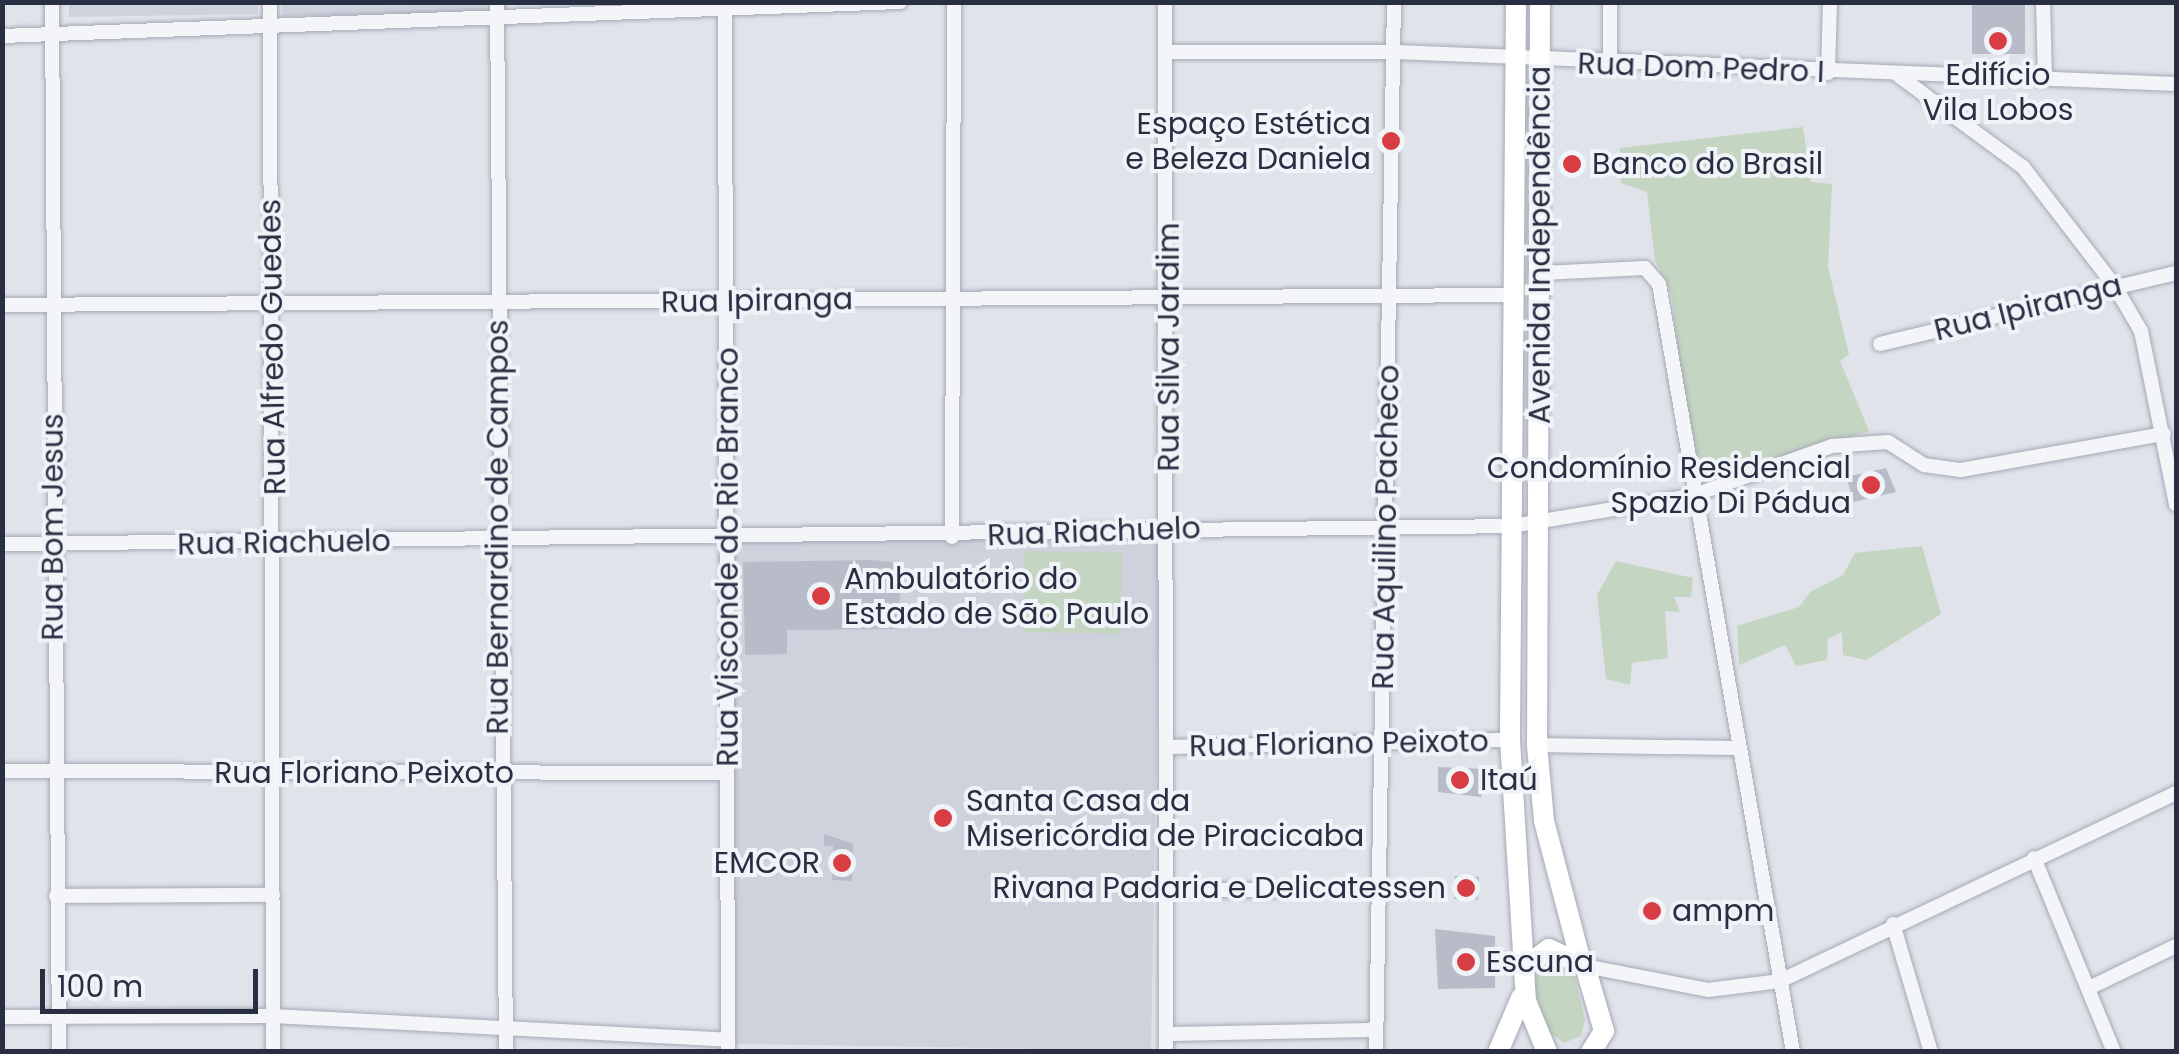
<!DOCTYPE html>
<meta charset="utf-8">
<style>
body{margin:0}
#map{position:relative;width:2179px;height:1054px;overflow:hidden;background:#e0e3ea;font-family:Poppins,sans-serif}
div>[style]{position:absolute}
.built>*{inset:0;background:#ced2dd;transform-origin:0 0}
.green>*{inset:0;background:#c4d5c1;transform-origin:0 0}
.building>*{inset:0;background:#b7bcc8;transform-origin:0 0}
.roads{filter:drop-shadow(0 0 2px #a5a9b5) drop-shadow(0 0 2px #a5a9b5)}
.street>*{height:14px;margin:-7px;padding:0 7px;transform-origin:7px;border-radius:7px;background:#f4f5f8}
.secondary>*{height:20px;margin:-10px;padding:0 10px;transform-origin:10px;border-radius:10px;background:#fff}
.dots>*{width:28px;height:28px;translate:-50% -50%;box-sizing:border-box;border:5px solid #f0f3f8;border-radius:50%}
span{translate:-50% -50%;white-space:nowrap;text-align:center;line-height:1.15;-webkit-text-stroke:8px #f0f3f8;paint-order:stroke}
.street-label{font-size:30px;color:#282f43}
.poi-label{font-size:30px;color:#282f43}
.right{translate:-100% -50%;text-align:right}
.left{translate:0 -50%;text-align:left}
.frame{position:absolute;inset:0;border:5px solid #282f43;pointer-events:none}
.scale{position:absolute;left:40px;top:969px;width:218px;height:45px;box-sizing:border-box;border:5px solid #282f43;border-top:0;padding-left:12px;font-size:30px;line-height:35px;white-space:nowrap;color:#282f43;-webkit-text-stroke:8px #f0f3f8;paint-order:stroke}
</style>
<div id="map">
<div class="built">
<div style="clip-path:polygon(69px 3px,257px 3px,258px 14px,69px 17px)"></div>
<div style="clip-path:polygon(282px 3px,485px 3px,486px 14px,282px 16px)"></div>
<div style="left:1160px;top:538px;width:513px;height:427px;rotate:91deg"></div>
</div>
<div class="green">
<div style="clip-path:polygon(1803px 127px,1811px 182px,1832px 184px,1828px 267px,1849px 354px,1840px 361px,1869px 431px,1696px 487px,1671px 292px,1655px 261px,1647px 192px,1621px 183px,1620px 148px)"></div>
<div style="clip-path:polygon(1922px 546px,1941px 614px,1866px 660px,1843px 655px,1842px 632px,1828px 639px,1827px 660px,1796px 666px,1785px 645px,1739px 665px,1737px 626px,1799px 607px,1810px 592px,1843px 575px,1855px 553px)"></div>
<div style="left:1025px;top:551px;width:97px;height:81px;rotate:1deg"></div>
<div style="clip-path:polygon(1616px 561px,1693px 578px,1691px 597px,1674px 597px,1680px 612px,1665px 611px,1668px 658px,1632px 663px,1630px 685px,1606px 679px,1597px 595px)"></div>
<div style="clip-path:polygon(1555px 962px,1573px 968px,1585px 1020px,1581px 1036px,1564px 1043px,1543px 1027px,1534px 984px,1538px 971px)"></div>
</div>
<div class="building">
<div style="left:1972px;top:2px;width:53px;height:52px"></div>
<div style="clip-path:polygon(1886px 468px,1896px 492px,1854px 502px,1846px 477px)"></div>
<div style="clip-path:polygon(871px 560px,902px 563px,898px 629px,787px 630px,787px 654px,745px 655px,743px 562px)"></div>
<div style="clip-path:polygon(1438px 767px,1484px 769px,1481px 797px,1438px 792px)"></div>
<div style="clip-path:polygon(824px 834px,853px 844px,852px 881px,832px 880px,833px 846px,824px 846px)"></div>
<div style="left:1455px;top:876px;width:24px;height:23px;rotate:2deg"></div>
<div style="clip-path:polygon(1435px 929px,1495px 936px,1495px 988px,1438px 989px)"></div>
</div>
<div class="roads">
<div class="street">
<div style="left:52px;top:2px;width:1050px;rotate:89.62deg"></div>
<div style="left:270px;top:2px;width:1050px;rotate:89.84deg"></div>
<div style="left:497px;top:2px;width:1050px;rotate:89.51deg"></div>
<div style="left:725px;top:2px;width:1050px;rotate:89.84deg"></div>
<div style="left:1165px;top:2px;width:1050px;rotate:89.95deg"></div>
<div style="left:2043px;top:2px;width:76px;rotate:88.5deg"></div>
<div style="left:2px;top:36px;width:899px;rotate:-2.17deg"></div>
<div style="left:1167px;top:52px;width:229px"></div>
<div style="left:1396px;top:52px;width:781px;rotate:2.35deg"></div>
<div style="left:1610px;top:66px;width:64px;rotate:-90deg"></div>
<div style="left:1828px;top:73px;width:71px;rotate:-88.4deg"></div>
<div style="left:1899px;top:76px;width:154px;rotate:36.3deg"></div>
<div style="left:2023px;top:167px;width:149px;rotate:52.4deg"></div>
<div style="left:2114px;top:285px;width:53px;rotate:59.6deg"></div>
<div style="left:2141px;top:331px;width:177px;rotate:78.6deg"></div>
<div style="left:1542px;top:273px;width:103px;rotate:-2.8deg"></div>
<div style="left:1645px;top:268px;width:21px;rotate:49deg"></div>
<div style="left:1659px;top:284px;width:780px;rotate:80.1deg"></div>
<div style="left:2px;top:305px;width:1510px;rotate:-0.38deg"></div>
<div style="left:1880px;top:344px;width:304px;rotate:-13.5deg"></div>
<div style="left:952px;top:537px;width:535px;rotate:-89.79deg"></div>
<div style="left:2px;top:544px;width:1510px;rotate:-0.68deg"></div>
<div style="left:1512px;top:526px;width:181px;rotate:-9.5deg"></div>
<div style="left:1691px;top:496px;width:150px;rotate:-19.5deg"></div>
<div style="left:1832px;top:446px;width:56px;rotate:-4.1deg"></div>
<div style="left:1888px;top:442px;width:43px;rotate:32.6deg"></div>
<div style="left:1924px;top:465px;width:37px;rotate:8deg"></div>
<div style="left:1961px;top:470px;width:206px;rotate:-10.1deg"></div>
<div style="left:1537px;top:745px;width:198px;rotate:0.9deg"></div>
<div style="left:1169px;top:747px;width:341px;rotate:-1.2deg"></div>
<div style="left:2px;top:771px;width:724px;rotate:0.16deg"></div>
<div style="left:2034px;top:858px;width:210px;rotate:67.6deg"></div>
<div style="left:1163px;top:890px;width:119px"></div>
<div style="left:56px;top:896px;width:217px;rotate:-0.3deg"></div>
<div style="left:1893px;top:924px;width:134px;rotate:73.5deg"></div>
<div style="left:1585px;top:966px;width:125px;rotate:11deg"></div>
<div style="left:1708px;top:990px;width:73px;rotate:-7.1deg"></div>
<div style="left:1780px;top:981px;width:438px;rotate:-25.4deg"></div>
<div style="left:2091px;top:987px;width:94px;rotate:-25.8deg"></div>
<div style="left:2px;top:1017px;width:271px;rotate:-0.2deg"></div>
<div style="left:273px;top:1016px;width:456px;rotate:3deg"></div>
<div style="left:1166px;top:1034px;width:210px;rotate:-1.1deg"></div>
<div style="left:1376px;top:1052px;width:1050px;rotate:-89.02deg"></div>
</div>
<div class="secondary">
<div style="left:1516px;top:2px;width:738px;rotate:90.47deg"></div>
<div style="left:1510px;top:740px;width:261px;rotate:86.5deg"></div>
<div style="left:1526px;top:1001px;width:55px;rotate:67.6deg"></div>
<div style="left:1540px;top:2px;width:743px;rotate:90.23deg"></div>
<div style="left:1537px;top:745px;width:76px;rotate:84.7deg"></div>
<div style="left:1544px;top:821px;width:146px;rotate:75.3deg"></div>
<div style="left:1527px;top:965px;width:27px;rotate:-36deg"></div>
<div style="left:1549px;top:949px;width:40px;rotate:25deg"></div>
<div style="left:1585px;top:966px;width:68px;rotate:73.7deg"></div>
<div style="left:1604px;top:1031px;width:25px;rotate:122deg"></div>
<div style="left:1498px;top:1052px;width:59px;rotate:-66.9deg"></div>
</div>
</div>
<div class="dots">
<div style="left:1998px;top:41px;background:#d83d44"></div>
<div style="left:1391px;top:141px;background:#d83d44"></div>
<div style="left:1572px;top:164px;background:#d83d44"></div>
<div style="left:1871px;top:485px;background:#d83d44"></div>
<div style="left:821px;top:596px;background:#d83d44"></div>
<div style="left:1460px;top:780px;background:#d83d44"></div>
<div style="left:943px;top:818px;background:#d83d44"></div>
<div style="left:842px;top:863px;background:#d83d44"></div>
<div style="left:1466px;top:888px;background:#d83d44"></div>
<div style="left:1652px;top:911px;background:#d83d44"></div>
<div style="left:1466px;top:962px;background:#d83d44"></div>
</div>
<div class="street-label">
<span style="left:1701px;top:68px;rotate:2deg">Rua Dom Pedro I</span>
<span style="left:1540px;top:245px;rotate:-90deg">Avenida Independência</span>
<span style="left:757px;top:301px;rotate:-1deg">Rua Ipiranga</span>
<span style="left:2028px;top:308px;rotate:-14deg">Rua Ipiranga</span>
<span style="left:273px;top:347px;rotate:-91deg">Rua Alfredo Guedes</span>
<span style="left:1169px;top:347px;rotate:-90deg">Rua Silva Jardim</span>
<span style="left:53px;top:527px;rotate:-90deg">Rua Bom Jesus</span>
<span style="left:498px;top:527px;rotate:-90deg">Rua Bernardino de Campos</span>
<span style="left:1386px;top:527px;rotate:-89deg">Rua Aquilino Pacheco</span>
<span style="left:1094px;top:532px;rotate:-2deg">Rua Riachuelo</span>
<span style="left:284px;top:543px;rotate:-1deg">Rua Riachuelo</span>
<span style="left:728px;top:557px;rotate:-90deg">Rua Visconde do Rio Branco</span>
<span style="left:1339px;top:744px;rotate:-1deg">Rua Floriano Peixoto</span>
<span style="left:364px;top:773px">Rua Floriano Peixoto</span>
</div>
<div class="poi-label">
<span style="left:1998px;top:92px">Edifício<br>Vila Lobos</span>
<span class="right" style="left:1371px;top:141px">Espaço Estética<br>e Beleza Daniela</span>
<span class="left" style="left:1592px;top:164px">Banco do Brasil</span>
<span class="right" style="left:1851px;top:485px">Condomínio Residencial<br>Spazio Di Pádua</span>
<span class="left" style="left:844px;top:596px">Ambulatório do<br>Estado de São Paulo</span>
<span class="left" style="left:1480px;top:780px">Itaú</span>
<span class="left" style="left:966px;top:818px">Santa Casa da<br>Misericórdia de Piracicaba</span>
<span class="right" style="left:820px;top:863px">EMCOR</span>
<span class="right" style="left:1446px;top:888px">Rivana Padaria e Delicatessen</span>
<span class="left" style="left:1672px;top:911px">ampm</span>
<span class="left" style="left:1486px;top:962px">Escuna</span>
</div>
<div class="frame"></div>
<div class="scale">100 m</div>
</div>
